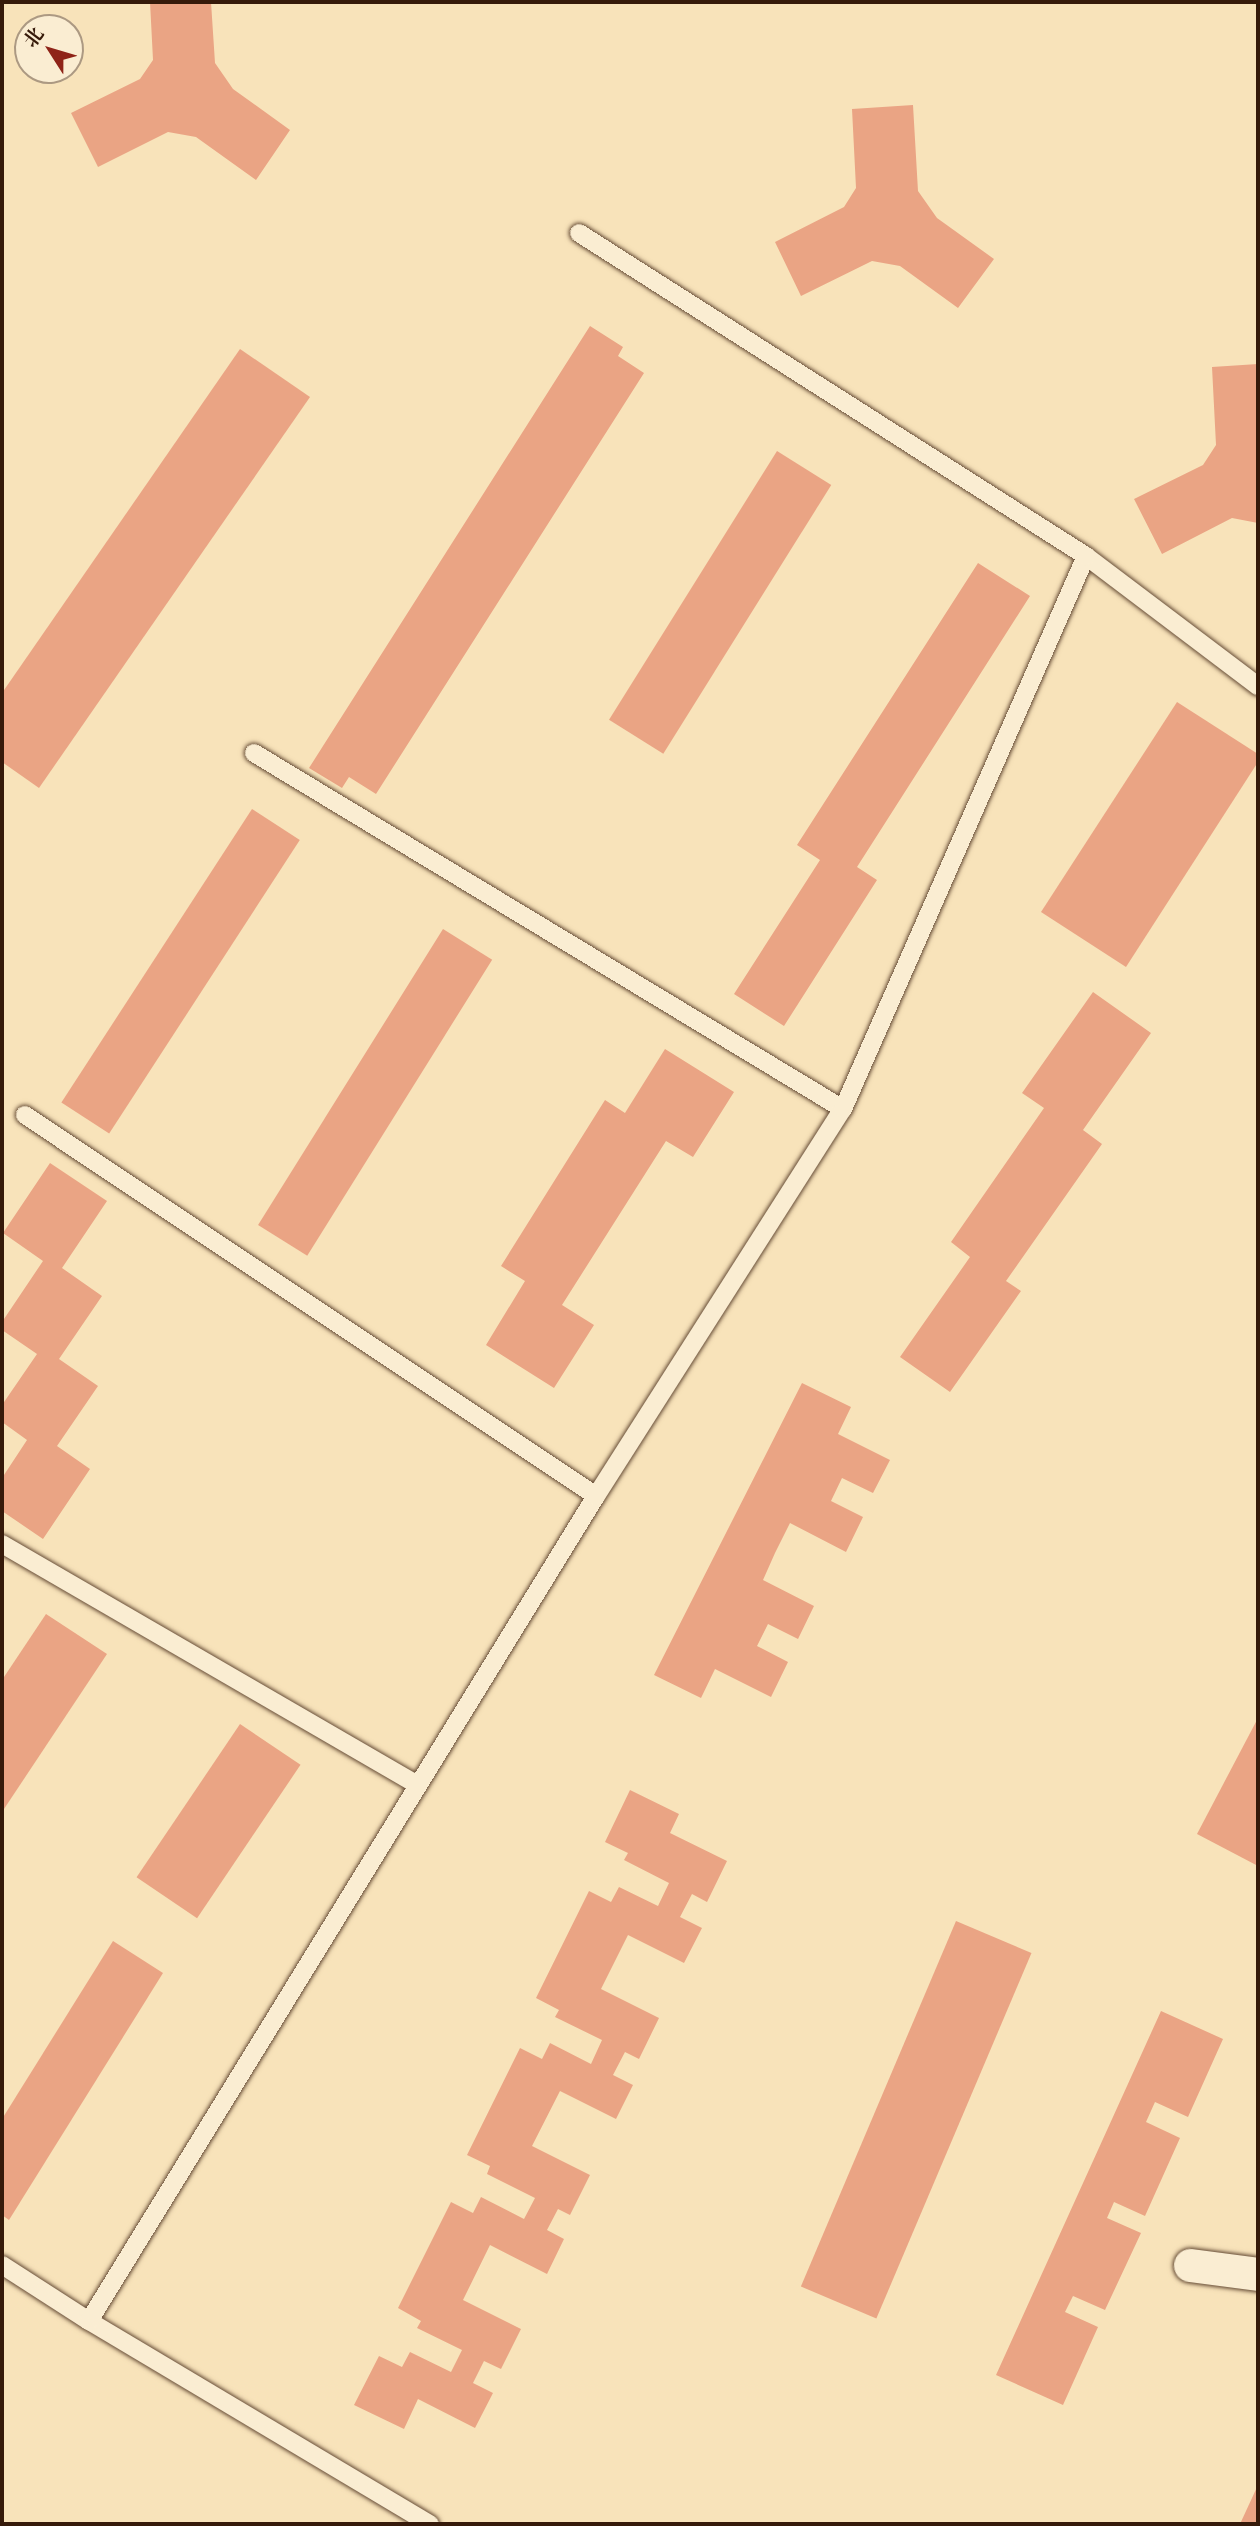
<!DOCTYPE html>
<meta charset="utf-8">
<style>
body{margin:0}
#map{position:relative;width:1260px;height:2526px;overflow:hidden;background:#f8e3ba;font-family:"Libre Bodoni","Noto Serif SC",serif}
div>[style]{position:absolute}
.building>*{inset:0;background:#eaa484;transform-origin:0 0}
.roads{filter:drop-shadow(0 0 2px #664c36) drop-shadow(0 0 2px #664c36)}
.lane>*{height:18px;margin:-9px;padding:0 9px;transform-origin:9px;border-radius:9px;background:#faedd2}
.street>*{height:33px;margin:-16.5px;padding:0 16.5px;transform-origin:16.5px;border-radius:16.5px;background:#faedd2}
span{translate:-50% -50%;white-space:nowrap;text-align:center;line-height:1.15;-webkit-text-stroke:5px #faedd2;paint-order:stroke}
.frame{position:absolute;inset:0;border:4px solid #361a0a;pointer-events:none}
.north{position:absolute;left:14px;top:14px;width:70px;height:70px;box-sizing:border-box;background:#faedd2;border:2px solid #ac9982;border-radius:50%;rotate:307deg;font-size:19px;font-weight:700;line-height:28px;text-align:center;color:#361a0a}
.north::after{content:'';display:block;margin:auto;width:24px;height:32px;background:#8f2418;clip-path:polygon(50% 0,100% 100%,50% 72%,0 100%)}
</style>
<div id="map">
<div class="building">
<div style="clip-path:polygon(150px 2px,211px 2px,215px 63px,233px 89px,290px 130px,256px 180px,196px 137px,168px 132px,98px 167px,71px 113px,140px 79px,153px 60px)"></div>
<div style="clip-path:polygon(913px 105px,918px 191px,937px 218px,994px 259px,958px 308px,900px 266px,872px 261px,801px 296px,775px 242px,844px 207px,856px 188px,852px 109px)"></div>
<div style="clip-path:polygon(590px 326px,623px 347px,618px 356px,644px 373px,376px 794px,349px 777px,342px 788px,309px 768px)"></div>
<div style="clip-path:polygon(240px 349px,310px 397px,39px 788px,2px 762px,2px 693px)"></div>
<div style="clip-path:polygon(1258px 364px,1258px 523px,1232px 518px,1162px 554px,1134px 499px,1203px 465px,1216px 445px,1212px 367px)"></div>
<div style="left:777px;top:451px;width:64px;height:317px;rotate:32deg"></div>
<div style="clip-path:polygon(978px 563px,1030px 596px,857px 867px,877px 880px,784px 1026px,734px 994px,820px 860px,797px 845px)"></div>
<div style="clip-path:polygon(1177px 702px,1258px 754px,1258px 762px,1126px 967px,1041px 912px)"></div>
<div style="left:252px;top:809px;width:57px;height:350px;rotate:33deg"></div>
<div style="left:443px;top:929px;width:58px;height:349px;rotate:32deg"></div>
<div style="clip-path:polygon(1093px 992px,1151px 1033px,1083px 1130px,1102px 1144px,1006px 1281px,1021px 1291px,950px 1392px,900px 1357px,970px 1257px,951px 1242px,1044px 1108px,1022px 1093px)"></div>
<div style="clip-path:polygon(665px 1049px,734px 1092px,693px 1157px,666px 1141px,562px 1305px,594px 1325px,554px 1388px,486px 1345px,525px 1281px,501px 1266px,605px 1100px,625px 1113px)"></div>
<div style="clip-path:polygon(50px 1163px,107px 1201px,62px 1268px,102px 1296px,59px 1359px,98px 1386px,57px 1446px,90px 1469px,43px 1539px,2px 1511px,2px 1478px,27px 1440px,2px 1422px,2px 1405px,37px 1354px,2px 1330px,2px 1322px,43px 1261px,3px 1233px)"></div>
<div style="clip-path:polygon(802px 1383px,851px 1407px,838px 1434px,890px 1460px,873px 1493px,842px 1478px,831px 1501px,863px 1517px,846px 1552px,790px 1523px,775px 1553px,763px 1580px,814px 1606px,798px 1639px,768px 1624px,757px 1646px,788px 1662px,771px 1697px,715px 1669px,701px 1698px,654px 1675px)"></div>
<div style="clip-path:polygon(46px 1614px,107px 1654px,4px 1809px,2px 1680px)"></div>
<div style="clip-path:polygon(1258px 1718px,1258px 1866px,1197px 1834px)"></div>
<div style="left:240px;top:1724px;width:73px;height:185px;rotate:34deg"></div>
<div style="clip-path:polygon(630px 1790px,679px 1814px,670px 1833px,727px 1861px,707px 1902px,692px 1894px,680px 1917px,702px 1928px,684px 1963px,628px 1935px,601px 1989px,659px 2018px,639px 2059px,625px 2052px,613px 2075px,633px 2085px,616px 2119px,560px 2091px,532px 2146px,590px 2175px,570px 2215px,558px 2209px,547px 2230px,564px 2239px,547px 2274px,490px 2245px,463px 2300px,521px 2329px,501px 2369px,484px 2361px,473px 2383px,493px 2393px,475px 2428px,418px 2399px,404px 2429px,354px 2405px,379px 2356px,402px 2367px,410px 2352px,451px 2372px,462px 2350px,417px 2328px,421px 2321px,398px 2308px,451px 2202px,473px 2213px,481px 2197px,524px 2219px,535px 2198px,487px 2174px,490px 2166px,467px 2155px,520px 2048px,542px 2059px,550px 2043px,591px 2064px,602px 2040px,555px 2017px,559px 2010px,536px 1998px,589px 1891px,611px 1902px,619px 1887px,658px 1906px,669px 1883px,624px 1860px,628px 1853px,605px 1842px)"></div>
<div style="left:956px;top:1921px;width:82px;height:397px;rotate:23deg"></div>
<div style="clip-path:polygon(113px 1941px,163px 1973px,9px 2220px,2px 2215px,2px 2119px)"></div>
<div style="clip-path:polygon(1161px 2011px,1223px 2039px,1188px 2117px,1155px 2102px,1146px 2122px,1180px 2138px,1145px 2216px,1114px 2202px,1107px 2218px,1141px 2233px,1105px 2310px,1073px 2296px,1065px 2312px,1098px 2327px,1063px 2405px,996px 2375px)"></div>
<div style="clip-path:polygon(1258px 2485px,1258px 2524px,1240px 2524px)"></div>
</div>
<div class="roads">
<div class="lane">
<div style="left:1086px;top:556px;width:216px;rotate:37.1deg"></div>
<div style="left:254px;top:753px;width:688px;rotate:31.15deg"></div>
<div style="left:25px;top:1115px;width:686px;rotate:33.71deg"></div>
<div style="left:2px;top:1544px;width:480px;rotate:30.1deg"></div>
<div style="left:2px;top:2265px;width:103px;rotate:32.8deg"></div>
<div style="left:89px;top:2321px;width:397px;rotate:30.8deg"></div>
<div style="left:89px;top:2321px;width:968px;rotate:-58.43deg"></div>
<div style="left:596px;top:1496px;width:459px;rotate:-57.5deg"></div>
<div style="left:843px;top:1109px;width:604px;rotate:-66.28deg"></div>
<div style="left:1086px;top:556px;width:601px;rotate:-147.5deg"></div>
</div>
<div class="street">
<div style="left:1190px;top:2265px;width:69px;rotate:7.5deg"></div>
</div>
</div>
<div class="frame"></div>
<div class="north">北</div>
</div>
